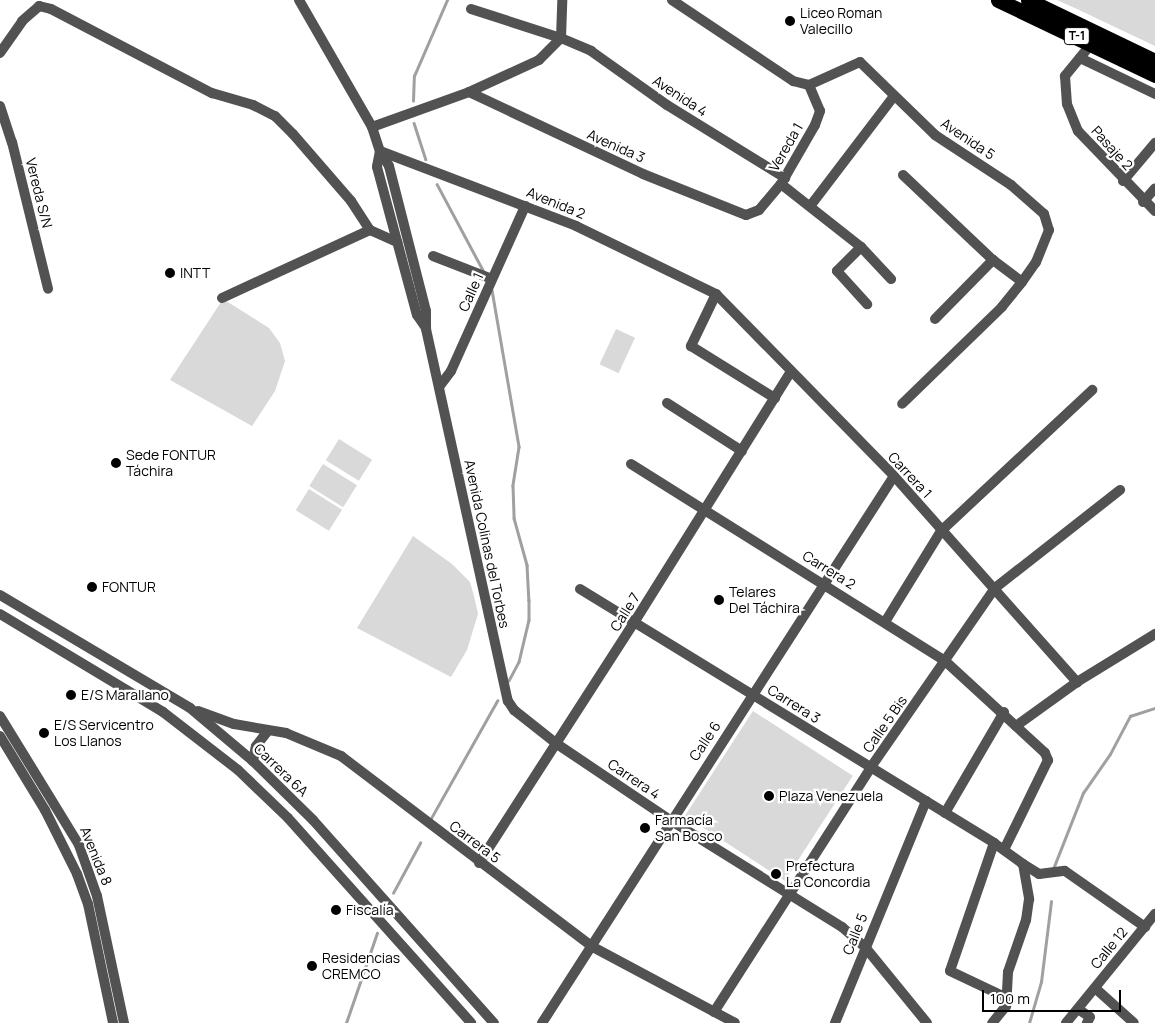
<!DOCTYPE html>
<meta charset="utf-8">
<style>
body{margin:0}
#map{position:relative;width:1155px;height:1023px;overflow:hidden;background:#fff;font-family:Manrope,sans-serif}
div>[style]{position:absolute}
.green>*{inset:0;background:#d9d9d9;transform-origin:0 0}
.stream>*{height:2.5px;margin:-1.25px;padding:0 1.25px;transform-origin:1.25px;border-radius:1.25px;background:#a0a0a0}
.minor>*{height:10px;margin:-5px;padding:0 5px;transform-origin:5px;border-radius:5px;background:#525252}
.highway>*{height:15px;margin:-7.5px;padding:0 7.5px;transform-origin:7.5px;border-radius:7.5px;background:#000}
.dots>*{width:14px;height:14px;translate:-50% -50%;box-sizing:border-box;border:2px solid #fff;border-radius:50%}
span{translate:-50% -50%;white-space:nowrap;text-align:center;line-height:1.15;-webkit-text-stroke:4.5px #fff;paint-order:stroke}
.shield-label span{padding:1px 4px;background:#fff;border:1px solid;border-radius:4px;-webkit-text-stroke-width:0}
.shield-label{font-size:12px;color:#000;font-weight:700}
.poi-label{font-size:14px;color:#000}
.left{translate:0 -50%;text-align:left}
.street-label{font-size:14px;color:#000}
.scale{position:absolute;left:982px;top:990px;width:139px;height:22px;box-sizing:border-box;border:2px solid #000;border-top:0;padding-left:6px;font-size:15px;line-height:18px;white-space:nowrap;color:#000;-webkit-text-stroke:4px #fff;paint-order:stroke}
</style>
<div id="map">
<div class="green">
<div style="clip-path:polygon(1057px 0,1155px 0,1155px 46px,1077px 9px)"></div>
<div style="clip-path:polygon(223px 299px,269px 328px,280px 343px,285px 361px,275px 391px,252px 426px,170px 380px)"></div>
<div style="left:616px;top:329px;width:21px;height:39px;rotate:25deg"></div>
<div style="left:339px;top:439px;width:39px;height:25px;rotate:32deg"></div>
<div style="left:323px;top:464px;width:40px;height:26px;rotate:32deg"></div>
<div style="left:309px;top:489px;width:39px;height:25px;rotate:32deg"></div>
<div style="clip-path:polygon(413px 536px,452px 564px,470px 582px,474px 596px,478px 614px,467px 650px,451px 677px,357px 628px)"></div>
<div style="left:753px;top:711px;width:119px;height:125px;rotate:33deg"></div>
</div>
<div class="stream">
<div style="left:413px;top:101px;width:25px;rotate:-88deg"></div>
<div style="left:414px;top:76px;width:83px;rotate:-66.5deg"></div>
<div style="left:414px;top:123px;width:38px;rotate:72deg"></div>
<div style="left:437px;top:184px;width:100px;rotate:61.9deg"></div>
<div style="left:492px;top:290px;width:159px;rotate:80.2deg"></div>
<div style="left:519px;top:447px;width:39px;rotate:99deg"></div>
<div style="left:513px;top:486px;width:32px;rotate:88deg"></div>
<div style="left:514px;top:518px;width:49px;rotate:74.5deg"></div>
<div style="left:527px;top:565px;width:35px;rotate:87deg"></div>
<div style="left:529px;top:600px;width:20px;rotate:90deg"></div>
<div style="left:529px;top:620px;width:43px;rotate:103.4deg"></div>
<div style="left:519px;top:662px;width:21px;rotate:118deg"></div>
<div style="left:430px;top:820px;width:137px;rotate:-60.6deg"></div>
<div style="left:1053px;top:869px;width:82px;rotate:-68.5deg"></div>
<div style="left:1083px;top:793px;width:47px;rotate:-55.3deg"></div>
<div style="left:1110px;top:754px;width:43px;rotate:-62.2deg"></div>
<div style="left:1130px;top:716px;width:26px;rotate:-18deg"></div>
<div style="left:393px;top:893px;width:57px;rotate:-61.6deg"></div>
<div style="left:346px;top:1023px;width:95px;rotate:-71deg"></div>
<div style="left:1029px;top:1023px;width:43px;rotate:-73.7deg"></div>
<div style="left:1041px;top:982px;width:81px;rotate:-82.9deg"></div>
</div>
<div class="minor">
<div style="left:299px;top:0;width:146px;rotate:60.1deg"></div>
<div style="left:372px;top:127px;width:25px;rotate:72deg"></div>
<div style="left:380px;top:151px;width:17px;rotate:59deg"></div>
<div style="left:389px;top:166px;width:150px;rotate:75.7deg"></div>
<div style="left:426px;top:311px;width:18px;rotate:90deg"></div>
<div style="left:426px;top:329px;width:381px;rotate:77.6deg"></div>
<div style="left:508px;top:701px;width:11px;rotate:56deg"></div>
<div style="left:514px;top:710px;width:55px;rotate:38.3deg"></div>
<div style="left:557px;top:744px;width:136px;rotate:33.9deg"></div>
<div style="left:670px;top:820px;width:203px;rotate:31.9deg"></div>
<div style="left:842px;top:927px;width:30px;rotate:41deg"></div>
<div style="left:865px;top:947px;width:98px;rotate:50.8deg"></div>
<div style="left:672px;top:0;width:146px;rotate:33.8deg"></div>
<div style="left:793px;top:81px;width:16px;rotate:14deg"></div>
<div style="left:809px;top:85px;width:56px;rotate:-24.3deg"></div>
<div style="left:860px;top:62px;width:105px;rotate:44.2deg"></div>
<div style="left:935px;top:135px;width:91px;rotate:33.3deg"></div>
<div style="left:1011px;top:185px;width:44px;rotate:41.3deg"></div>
<div style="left:1044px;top:214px;width:17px;rotate:73deg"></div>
<div style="left:1049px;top:230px;width:35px;rotate:112deg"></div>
<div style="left:1036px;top:262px;width:24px;rotate:125deg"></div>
<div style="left:1022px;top:282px;width:32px;rotate:129deg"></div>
<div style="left:1002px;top:307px;width:139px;rotate:135.9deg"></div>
<div style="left:471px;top:9px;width:95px;rotate:17.9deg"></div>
<div style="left:561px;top:38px;width:33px;rotate:23deg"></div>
<div style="left:591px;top:51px;width:93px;rotate:35.4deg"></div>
<div style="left:667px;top:105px;width:139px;rotate:31.7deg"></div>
<div style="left:1092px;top:43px;width:43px;rotate:129.3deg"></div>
<div style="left:1065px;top:76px;width:28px;rotate:86deg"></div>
<div style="left:1067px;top:104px;width:29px;rotate:68deg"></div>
<div style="left:1078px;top:131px;width:111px;rotate:46.1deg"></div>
<div style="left:0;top:53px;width:39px;rotate:-55deg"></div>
<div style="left:22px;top:21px;width:23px;rotate:-41deg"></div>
<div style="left:39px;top:6px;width:12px;rotate:14deg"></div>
<div style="left:51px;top:9px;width:182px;rotate:27.6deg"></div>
<div style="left:212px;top:93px;width:43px;rotate:16.3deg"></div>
<div style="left:253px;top:105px;width:25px;rotate:27deg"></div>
<div style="left:275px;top:116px;width:25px;rotate:45deg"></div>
<div style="left:293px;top:134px;width:89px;rotate:49.1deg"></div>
<div style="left:351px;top:201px;width:35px;rotate:57deg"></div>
<div style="left:1080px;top:58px;width:83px;rotate:25.6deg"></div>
<div style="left:469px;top:92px;width:192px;rotate:25.2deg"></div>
<div style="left:643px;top:174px;width:111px;rotate:21.7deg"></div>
<div style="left:746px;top:215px;width:14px;rotate:-21deg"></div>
<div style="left:759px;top:210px;width:34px;rotate:-50deg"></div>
<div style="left:781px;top:184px;width:68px;rotate:-60deg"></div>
<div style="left:815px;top:125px;width:15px;rotate:-70deg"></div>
<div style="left:820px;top:111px;width:28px;rotate:-113deg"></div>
<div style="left:0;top:106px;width:38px;rotate:72deg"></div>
<div style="left:12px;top:142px;width:151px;rotate:76.2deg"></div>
<div style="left:372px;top:127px;width:103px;rotate:-19.8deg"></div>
<div style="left:469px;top:92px;width:77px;rotate:-24.6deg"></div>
<div style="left:539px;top:60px;width:31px;rotate:-45deg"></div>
<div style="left:561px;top:38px;width:38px;rotate:-88deg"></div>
<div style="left:380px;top:151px;width:210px;rotate:20.9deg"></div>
<div style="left:576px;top:226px;width:156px;rotate:25.9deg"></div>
<div style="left:716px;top:294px;width:255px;rotate:45.6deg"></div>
<div style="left:894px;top:476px;width:276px;rotate:48.4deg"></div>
<div style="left:380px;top:151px;width:16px;rotate:101deg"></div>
<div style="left:377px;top:167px;width:153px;rotate:74.9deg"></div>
<div style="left:417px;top:315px;width:16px;rotate:55deg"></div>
<div style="left:903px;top:175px;width:124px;rotate:43.4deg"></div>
<div style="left:993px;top:260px;width:36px;rotate:37deg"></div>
<div style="left:1123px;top:181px;width:50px;rotate:-49.9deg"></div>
<div style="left:781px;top:184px;width:102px;rotate:38.2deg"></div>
<div style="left:861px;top:247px;width:44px;rotate:46.8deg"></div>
<div style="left:1143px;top:202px;width:18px;rotate:-49deg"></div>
<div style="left:811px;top:205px;width:137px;rotate:-52.7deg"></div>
<div style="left:370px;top:230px;width:30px;rotate:24deg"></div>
<div style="left:861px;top:247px;width:34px;rotate:135deg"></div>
<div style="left:837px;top:271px;width:45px;rotate:47.7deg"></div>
<div style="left:433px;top:256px;width:63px;rotate:21.3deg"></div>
<div style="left:716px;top:294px;width:58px;rotate:115.7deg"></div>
<div style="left:691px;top:346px;width:99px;rotate:31.8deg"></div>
<div style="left:222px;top:298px;width:163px;rotate:-24.7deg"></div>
<div style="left:935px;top:319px;width:83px;rotate:-45.5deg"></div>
<div style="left:439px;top:387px;width:20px;rotate:-53deg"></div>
<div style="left:451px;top:371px;width:181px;rotate:-65.8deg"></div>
<div style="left:667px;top:403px;width:89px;rotate:32.6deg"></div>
<div style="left:631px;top:464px;width:369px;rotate:32.1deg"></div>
<div style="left:944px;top:660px;width:137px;rotate:42.6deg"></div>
<div style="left:1045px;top:753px;width:8px;rotate:67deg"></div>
<div style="left:1048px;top:760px;width:100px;rotate:116.1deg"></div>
<div style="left:580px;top:589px;width:486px;rotate:31.5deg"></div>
<div style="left:994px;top:843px;width:36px;rotate:36deg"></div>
<div style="left:1023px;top:864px;width:36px;rotate:80deg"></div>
<div style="left:1029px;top:899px;width:21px;rotate:98deg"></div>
<div style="left:1026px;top:920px;width:55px;rotate:109.1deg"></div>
<div style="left:1008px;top:972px;width:34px;rotate:93deg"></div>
<div style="left:1006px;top:1006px;width:22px;rotate:129deg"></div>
<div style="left:0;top:595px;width:221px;rotate:30.7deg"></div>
<div style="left:190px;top:708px;width:82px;rotate:40.1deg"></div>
<div style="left:253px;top:761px;width:84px;rotate:44.5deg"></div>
<div style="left:313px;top:820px;width:272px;rotate:48.3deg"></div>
<div style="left:0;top:614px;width:190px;rotate:31deg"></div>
<div style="left:163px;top:712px;width:95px;rotate:37.7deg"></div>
<div style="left:238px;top:770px;width:69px;rotate:43.8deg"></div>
<div style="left:288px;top:818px;width:275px;rotate:48.2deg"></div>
<div style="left:885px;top:622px;width:107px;rotate:-58.4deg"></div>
<div style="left:941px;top:531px;width:207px;rotate:-43deg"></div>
<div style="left:198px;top:711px;width:38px;rotate:20deg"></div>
<div style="left:234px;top:724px;width:53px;rotate:9.8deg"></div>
<div style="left:286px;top:733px;width:60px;rotate:22.7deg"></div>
<div style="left:341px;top:756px;width:314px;rotate:37.2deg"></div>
<div style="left:591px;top:946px;width:163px;rotate:28.1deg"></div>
<div style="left:0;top:716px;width:151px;rotate:58.5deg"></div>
<div style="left:79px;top:845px;width:54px;rotate:70.6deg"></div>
<div style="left:97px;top:896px;width:130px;rotate:78deg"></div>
<div style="left:1016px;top:726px;width:75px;rotate:-35.8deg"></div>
<div style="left:1077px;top:682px;width:92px;rotate:-31.6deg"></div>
<div style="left:0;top:736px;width:87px;rotate:58.7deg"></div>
<div style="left:45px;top:810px;width:72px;rotate:63.4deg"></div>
<div style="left:77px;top:874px;width:32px;rotate:70deg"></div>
<div style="left:88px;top:904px;width:122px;rotate:78.1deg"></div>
<div style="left:253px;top:761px;width:15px;rotate:-79deg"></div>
<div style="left:256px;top:746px;width:18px;rotate:-52deg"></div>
<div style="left:945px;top:813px;width:117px;rotate:-59.7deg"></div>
<div style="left:994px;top:843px;width:135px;rotate:109deg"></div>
<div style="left:950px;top:971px;width:63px;rotate:25.3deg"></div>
<div style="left:479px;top:863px;width:288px;rotate:-57.2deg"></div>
<div style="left:635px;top:621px;width:292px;rotate:-58deg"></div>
<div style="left:1023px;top:864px;width:19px;rotate:32deg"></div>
<div style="left:1039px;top:874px;width:26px;rotate:-7deg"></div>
<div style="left:1065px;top:871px;width:98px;rotate:35deg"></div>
<div style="left:1095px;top:988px;width:52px;rotate:41.9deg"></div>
<div style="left:1078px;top:1009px;width:14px;rotate:34deg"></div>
<div style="left:1090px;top:1017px;width:7px;rotate:117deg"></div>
<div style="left:714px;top:1012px;width:291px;rotate:-57.3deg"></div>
<div style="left:871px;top:767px;width:218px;rotate:-55.3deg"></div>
<div style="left:995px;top:588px;width:159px;rotate:-38.1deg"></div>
<div style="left:542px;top:1023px;width:650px;rotate:-57.24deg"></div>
<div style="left:835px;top:1023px;width:240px;rotate:-67.7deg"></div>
<div style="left:1066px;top:1023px;width:141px;rotate:-50.8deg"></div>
</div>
<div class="highway">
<div style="left:998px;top:0;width:174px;rotate:25.5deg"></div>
<div style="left:1028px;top:0;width:141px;rotate:25.7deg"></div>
</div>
<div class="dots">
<div style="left:790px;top:21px;background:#000"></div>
<div style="left:170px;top:273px;background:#000"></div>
<div style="left:116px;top:463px;background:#000"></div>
<div style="left:92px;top:587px;background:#000"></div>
<div style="left:719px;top:600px;background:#000"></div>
<div style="left:71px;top:695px;background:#000"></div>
<div style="left:44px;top:733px;background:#000"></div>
<div style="left:769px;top:796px;background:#000"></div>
<div style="left:645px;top:828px;background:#000"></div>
<div style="left:776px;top:874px;background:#000"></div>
<div style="left:336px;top:910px;background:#000"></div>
<div style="left:312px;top:966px;background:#000"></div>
</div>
<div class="shield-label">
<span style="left:1077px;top:36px">T-1</span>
</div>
<div class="poi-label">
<span class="left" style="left:800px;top:21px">Liceo Roman<br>Valecillo</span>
<span class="left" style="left:180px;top:273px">INTT</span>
<span class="left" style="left:126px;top:463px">Sede FONTUR<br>Táchira</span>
<span class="left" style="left:102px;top:587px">FONTUR</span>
<span class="left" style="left:729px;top:600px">Telares<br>Del Táchira</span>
<span class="left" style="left:81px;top:695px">E/S Marallano</span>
<span class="left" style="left:54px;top:733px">E/S Servicentro<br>Los Llanos</span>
<span class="left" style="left:779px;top:796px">Plaza Venezuela</span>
<span class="left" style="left:655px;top:828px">Farmacía<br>San Bosco</span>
<span class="left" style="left:786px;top:874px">Prefectura<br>La Concordia</span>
<span class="left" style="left:346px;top:910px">Fiscalía</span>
<span class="left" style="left:322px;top:966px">Residencias<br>CREMCO</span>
</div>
<div class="street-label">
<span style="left:680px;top:96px;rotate:33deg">Avenida 4</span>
<span style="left:968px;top:139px;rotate:34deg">Avenida 5</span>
<span style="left:616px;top:146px;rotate:24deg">Avenida 3</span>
<span style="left:786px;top:147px;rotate:-60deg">Vereda 1</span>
<span style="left:1112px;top:148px;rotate:48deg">Pasaje 2</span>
<span style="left:39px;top:193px;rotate:76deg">Vereda S/N</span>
<span style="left:556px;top:203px;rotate:22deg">Avenida 2</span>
<span style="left:471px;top:292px;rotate:-66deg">Calle 1</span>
<span style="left:910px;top:475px;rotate:47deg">Carrera 1</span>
<span style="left:487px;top:544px;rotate:78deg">Avenida Colinas del Torbes</span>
<span style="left:829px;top:570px;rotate:32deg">Carrera 2</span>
<span style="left:625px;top:612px;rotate:-58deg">Calle 7</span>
<span style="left:794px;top:704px;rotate:32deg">Carrera 3</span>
<span style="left:885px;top:724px;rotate:-55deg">Calle 5 Bis</span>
<span style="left:705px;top:741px;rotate:-56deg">Calle 6</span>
<span style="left:281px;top:770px;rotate:44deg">Carrera 6A</span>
<span style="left:634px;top:779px;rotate:34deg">Carrera 4</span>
<span style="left:475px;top:842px;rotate:37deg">Carrera 5</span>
<span style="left:96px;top:856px;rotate:68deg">Avenida 8</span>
<span style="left:855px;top:934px;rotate:-68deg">Calle 5</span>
<span style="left:1109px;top:948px;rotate:-51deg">Calle 12</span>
</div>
<div class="scale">100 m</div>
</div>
